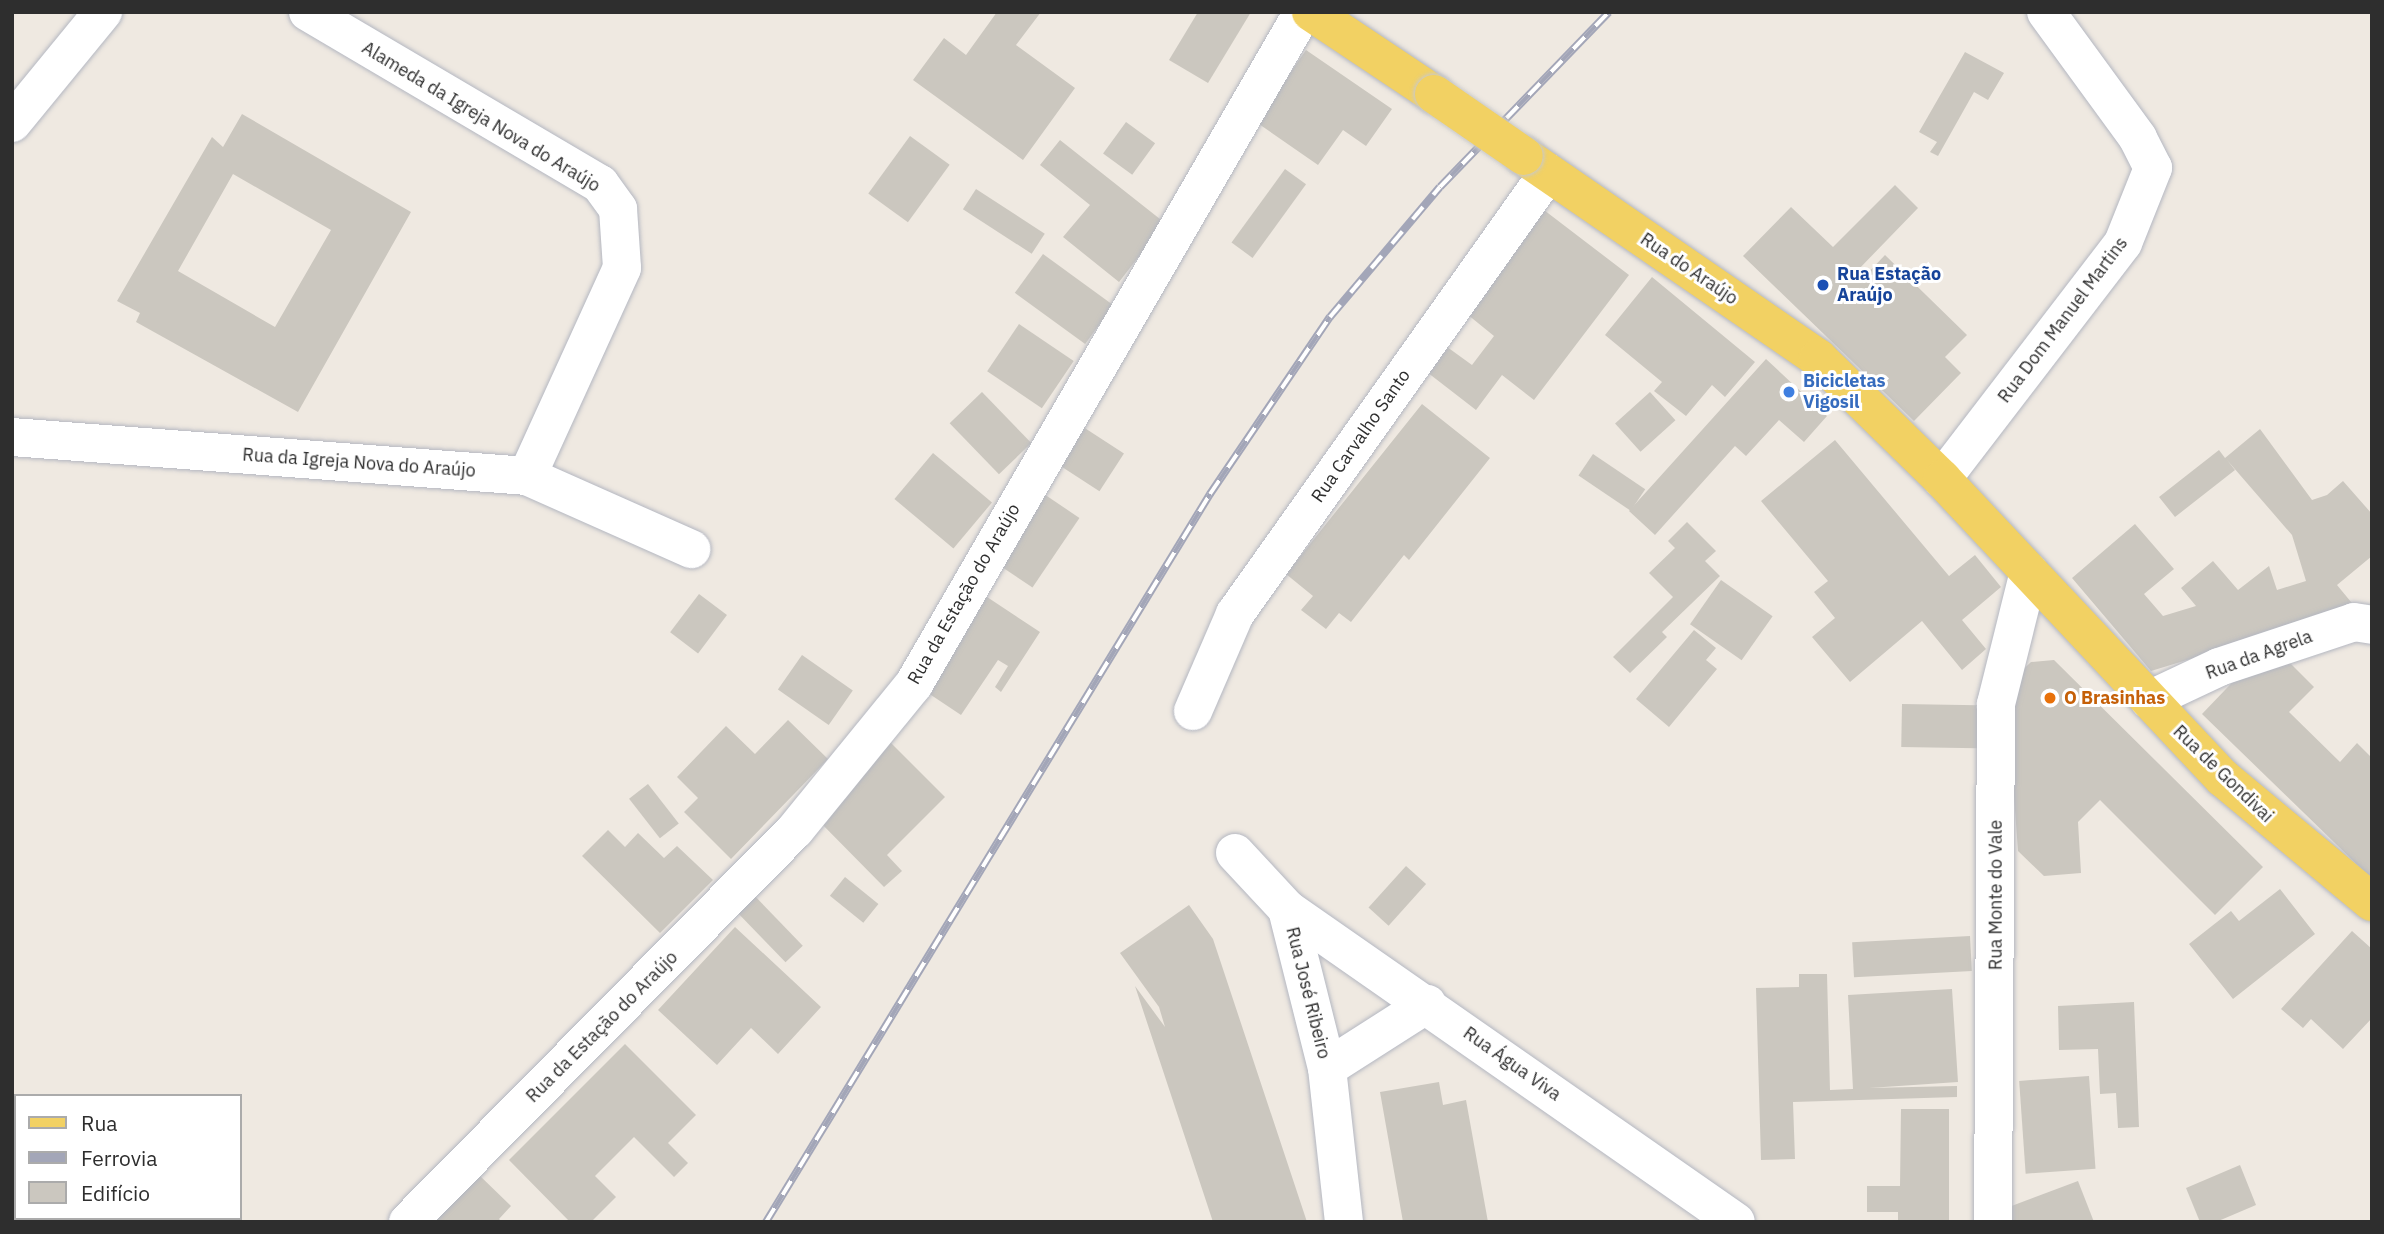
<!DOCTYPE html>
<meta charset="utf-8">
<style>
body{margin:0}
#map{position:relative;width:2384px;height:1234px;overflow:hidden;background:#efe9e1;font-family:"IBM Plex Sans",sans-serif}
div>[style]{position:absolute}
.building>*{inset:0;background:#cbc7bf;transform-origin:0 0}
.roads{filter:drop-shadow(0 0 2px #b4b7c1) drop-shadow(0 0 2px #b4b7c1)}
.minor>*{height:38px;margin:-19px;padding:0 19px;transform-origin:19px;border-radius:19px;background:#fff}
.major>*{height:38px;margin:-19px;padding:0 19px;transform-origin:19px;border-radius:19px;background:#f2d163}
.rail>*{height:8px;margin-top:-4px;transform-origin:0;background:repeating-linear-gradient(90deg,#fff 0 16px,#a3a6b8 0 32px);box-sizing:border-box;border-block:2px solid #a3a6b8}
.bridges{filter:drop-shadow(0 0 2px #c9c9c9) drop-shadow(0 0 2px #c9c9c9)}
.major-bridge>*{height:38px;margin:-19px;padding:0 19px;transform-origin:19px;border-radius:19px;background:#f2d163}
.dots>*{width:19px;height:19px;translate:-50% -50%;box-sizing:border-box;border:4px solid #fff;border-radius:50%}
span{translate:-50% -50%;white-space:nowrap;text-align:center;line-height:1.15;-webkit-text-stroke:6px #fff;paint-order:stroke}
.street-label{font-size:18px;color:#2e2e2e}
.transit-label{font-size:18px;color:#164399;font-weight:700}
.left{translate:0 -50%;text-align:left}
.shop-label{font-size:18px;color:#366cbe;font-weight:700}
.food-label{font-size:18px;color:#c56008;font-weight:700}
.frame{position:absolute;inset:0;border:14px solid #2e2e2e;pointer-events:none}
.legend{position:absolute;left:14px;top:1094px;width:228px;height:126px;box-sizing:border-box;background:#fff;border:2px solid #ababab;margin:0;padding:9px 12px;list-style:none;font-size:21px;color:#2e2e2e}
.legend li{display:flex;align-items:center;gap:14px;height:35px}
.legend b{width:35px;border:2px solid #ababab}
</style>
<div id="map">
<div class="building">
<div style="clip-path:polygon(997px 12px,1041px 12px,1016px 45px,1075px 88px,1023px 160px,913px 80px,944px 38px,966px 55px)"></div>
<div style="clip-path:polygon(1198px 12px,1251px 12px,1208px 83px,1169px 60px)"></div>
<div style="clip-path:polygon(1306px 50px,1392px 109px,1366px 146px,1343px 130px,1318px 165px,1256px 122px)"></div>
<div style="clip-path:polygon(1965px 52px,2004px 73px,1988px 100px,1974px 92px,1938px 156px,1930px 152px,1937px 142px,1919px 132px)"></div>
<div style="clip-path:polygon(evenodd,242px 114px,411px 212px,298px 412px,136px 322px,140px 313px,117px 301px,212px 137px,223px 147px,242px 114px,233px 174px,331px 230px,275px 327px,178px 271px,233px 174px)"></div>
<div style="left:1126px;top:122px;width:36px;height:39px;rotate:36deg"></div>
<div style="left:910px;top:136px;width:49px;height:71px;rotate:36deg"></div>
<div style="clip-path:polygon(1060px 140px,1165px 223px,1119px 282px,1063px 237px,1090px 205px,1040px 165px)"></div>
<div style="left:1285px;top:169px;width:26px;height:91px;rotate:36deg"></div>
<div style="clip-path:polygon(1895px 185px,1918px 208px,1857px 271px,1864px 277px,1885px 255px,1967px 335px,1945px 357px,1961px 373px,1914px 421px,1743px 256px,1791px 207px,1833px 247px)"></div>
<div style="left:976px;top:189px;width:82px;height:24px;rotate:33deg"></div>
<div style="clip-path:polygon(1540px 207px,1629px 275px,1534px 400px,1502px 375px,1476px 410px,1423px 369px,1443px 344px,1472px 365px,1494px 336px,1462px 310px)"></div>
<div style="left:1043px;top:254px;width:87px;height:48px;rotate:36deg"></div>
<div style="clip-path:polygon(1652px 277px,1755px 362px,1725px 397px,1712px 385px,1686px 416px,1654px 391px,1662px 382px,1605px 335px)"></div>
<div style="left:1019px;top:324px;width:66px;height:57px;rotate:34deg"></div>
<div style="clip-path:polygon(1766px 359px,1827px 416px,1804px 442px,1779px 420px,1746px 456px,1735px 446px,1655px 535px,1629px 511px)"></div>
<div style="left:982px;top:392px;width:71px;height:45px;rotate:46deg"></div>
<div style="left:1650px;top:392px;width:38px;height:47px;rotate:48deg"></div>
<div style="clip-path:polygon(1422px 404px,1490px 458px,1409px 560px,1404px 555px,1351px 622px,1339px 613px,1326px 629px,1301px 610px,1313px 596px,1286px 574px)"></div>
<div style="left:1077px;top:423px;width:56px;height:45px;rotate:33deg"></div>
<div style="clip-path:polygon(2260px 429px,2312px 500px,2327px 495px,2343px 481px,2372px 514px,2372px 556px,2337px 585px,2356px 608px,2151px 671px,2072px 578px,2135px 524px,2174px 569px,2144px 594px,2163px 616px,2196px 606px,2181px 588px,2213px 561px,2238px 590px,2269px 566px,2277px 590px,2306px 581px,2292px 535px,2227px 460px,2235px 470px,2175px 517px,2159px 497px,2219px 450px,2225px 458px)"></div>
<div style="clip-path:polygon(1835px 440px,1949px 576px,1975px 555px,2001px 587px,1962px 620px,1986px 649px,1962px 670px,1922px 621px,1850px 682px,1812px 637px,1835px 618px,1814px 592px,1828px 581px,1761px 501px)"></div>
<div style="left:933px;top:453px;width:77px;height:60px;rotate:40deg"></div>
<div style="left:1593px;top:454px;width:63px;height:26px;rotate:34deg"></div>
<div style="left:1038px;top:490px;width:50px;height:84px;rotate:34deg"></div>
<div style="clip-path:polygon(1687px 522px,1716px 551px,1705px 561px,1720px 576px,1662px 632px,1667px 637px,1630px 673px,1613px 657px,1673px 597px,1649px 573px,1675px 548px,1668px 541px)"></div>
<div style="left:1721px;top:580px;width:63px;height:54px;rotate:35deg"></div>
<div style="clip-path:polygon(978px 591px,1040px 632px,1001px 692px,995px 687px,1008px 666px,998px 660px,961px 715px,916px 685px)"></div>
<div style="left:699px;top:594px;width:35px;height:48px;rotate:37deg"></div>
<div style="clip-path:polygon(1694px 630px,1716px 648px,1706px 660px,1717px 669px,1669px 727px,1636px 699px)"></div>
<div style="clip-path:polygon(2270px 643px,2314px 687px,2289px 712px,2340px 762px,2357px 743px,2372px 758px,2372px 879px,2202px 714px)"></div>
<div style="left:802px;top:655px;width:62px;height:42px;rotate:35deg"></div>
<div style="clip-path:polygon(2054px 660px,2263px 867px,2215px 915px,2100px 800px,2078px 822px,2081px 873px,2044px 876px,2018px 851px,2006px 686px,2031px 662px)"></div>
<div style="left:1902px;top:704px;width:76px;height:43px;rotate:1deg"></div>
<div style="clip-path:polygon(788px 720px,828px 759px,731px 859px,684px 812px,698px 798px,677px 777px,726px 726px,755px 754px)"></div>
<div style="clip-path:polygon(888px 740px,945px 797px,887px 855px,902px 871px,884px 887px,813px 815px)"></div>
<div style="left:648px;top:784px;width:50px;height:24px;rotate:52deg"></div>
<div style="clip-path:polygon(608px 830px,625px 847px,638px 833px,664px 858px,677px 846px,713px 880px,660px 933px,582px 856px)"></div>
<div style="left:1406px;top:866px;width:27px;height:56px;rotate:42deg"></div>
<div style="left:845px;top:877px;width:43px;height:24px;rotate:39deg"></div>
<div style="clip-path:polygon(2280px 889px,2315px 934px,2233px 999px,2189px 944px,2231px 911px,2239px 921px)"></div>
<div style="left:750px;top:891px;width:76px;height:24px;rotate:46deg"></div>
<div style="clip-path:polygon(1189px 905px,1213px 939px,1307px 1222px,1213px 1222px,1135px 986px,1165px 1027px,1159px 1007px,1120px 953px)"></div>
<div style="clip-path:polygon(735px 927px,821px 1007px,778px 1054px,751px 1028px,717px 1065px,658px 1010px)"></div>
<div style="clip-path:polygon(2352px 931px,2372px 949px,2372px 1018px,2343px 1049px,2311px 1019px,2303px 1028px,2281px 1009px)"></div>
<div style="left:1970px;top:936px;width:35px;height:118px;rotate:87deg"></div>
<div style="clip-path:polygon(1799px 974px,1827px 974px,1830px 1090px,1853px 1089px,1848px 995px,1952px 989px,1958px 1082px,1869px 1088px,1957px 1086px,1957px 1097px,1793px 1102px,1795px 1159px,1761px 1160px,1756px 988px,1799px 987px)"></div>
<div style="clip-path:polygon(2134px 1002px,2139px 1127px,2118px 1128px,2116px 1093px,2100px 1094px,2098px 1049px,2059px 1050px,2058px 1006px)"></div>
<div style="clip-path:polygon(625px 1044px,696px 1115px,668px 1143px,688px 1163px,674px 1177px,634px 1137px,595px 1176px,616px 1197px,591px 1222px,570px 1222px,509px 1160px)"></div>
<div style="left:2089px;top:1076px;width:93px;height:70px;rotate:86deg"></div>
<div style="clip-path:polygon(1439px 1082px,1443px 1105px,1466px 1100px,1488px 1222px,1403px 1222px,1380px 1092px)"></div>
<div style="clip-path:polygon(1901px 1109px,1949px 1109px,1949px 1222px,1898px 1222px,1898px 1212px,1867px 1212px,1867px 1186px,1900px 1186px)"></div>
<div style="clip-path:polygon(2240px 1165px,2256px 1205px,2216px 1222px,2200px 1222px,2186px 1188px)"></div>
<div style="clip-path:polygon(478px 1174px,511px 1206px,499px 1219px,502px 1222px,432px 1222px)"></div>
<div style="clip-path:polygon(2078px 1181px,2094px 1222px,1996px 1222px,1993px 1213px)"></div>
</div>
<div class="roads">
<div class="minor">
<div style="left:308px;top:12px;width:339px;rotate:30.5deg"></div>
<div style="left:600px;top:184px;width:31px;rotate:54deg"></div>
<div style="left:618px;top:209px;width:59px;rotate:86.1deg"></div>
<div style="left:622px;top:268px;width:229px;rotate:114.5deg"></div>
<div style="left:12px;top:123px;width:144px;rotate:-50.7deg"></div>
<div style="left:12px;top:437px;width:516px;rotate:4.33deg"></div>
<div style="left:527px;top:476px;width:180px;rotate:24deg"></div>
<div style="left:1942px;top:479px;width:297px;rotate:-52.5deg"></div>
<div style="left:2123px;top:243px;width:81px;rotate:-68.2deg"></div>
<div style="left:2153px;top:168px;width:34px;rotate:-117deg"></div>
<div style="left:2138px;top:138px;width:156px;rotate:-126.1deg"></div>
<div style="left:2149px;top:700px;width:77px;rotate:-25.2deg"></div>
<div style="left:2219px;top:667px;width:142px;rotate:-18.4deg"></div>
<div style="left:2354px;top:622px;width:18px;rotate:9deg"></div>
<div style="left:1193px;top:711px;width:106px;rotate:-66.6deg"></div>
<div style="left:1235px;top:614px;width:541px;rotate:-54.63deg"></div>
<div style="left:1235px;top:853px;width:76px;rotate:47.1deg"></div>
<div style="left:1287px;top:909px;width:164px;rotate:75.9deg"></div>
<div style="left:1327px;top:1068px;width:155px;rotate:83.7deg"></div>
<div style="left:1287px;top:909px;width:547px;rotate:34.88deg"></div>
<div style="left:1327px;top:1068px;width:119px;rotate:-32.6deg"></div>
<div style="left:408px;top:1222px;width:551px;rotate:-45.37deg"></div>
<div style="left:795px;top:830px;width:188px;rotate:-50.8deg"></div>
<div style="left:914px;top:684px;width:776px;rotate:-59.93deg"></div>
<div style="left:1993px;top:1222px;width:518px;rotate:-89.67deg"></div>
<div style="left:1996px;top:704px;width:136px;rotate:-76deg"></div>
</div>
<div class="major">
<div style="left:1311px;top:12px;width:148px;rotate:33.7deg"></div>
<div style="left:1524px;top:156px;width:357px;rotate:34.5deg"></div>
<div style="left:1818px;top:358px;width:173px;rotate:44.3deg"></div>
<div style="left:1942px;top:479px;width:410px;rotate:46.8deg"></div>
<div style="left:2223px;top:778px;width:194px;rotate:39.8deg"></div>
</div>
</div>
<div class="rail">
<div style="left:766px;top:1222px;width:853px;rotate:-58.62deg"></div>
<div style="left:1210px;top:494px;width:214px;rotate:-55.9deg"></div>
<div style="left:1330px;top:317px;width:170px;rotate:-49.8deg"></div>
<div style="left:1440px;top:187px;width:243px;rotate:-46deg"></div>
</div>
<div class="bridges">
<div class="major-bridge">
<div style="left:1434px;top:94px;width:109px;rotate:34.6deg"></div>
</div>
</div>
<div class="dots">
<div style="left:1823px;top:285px;background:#1a4fb4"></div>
<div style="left:1789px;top:392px;background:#3f7fe0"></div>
<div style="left:2050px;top:698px;background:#e8710a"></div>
</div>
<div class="street-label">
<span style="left:481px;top:117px;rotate:31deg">Alameda da Igreja Nova do Araújo</span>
<span style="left:1689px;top:269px;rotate:34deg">Rua do Araújo</span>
<span style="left:2063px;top:320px;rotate:-53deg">Rua Dom Manuel Martins</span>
<span style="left:1361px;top:436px;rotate:-55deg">Rua Carvalho Santo</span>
<span style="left:359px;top:463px;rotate:4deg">Rua da Igreja Nova do Araújo</span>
<span style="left:964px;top:594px;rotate:-60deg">Rua da Estação do Araújo</span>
<span style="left:2259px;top:655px;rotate:-20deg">Rua da Agrela</span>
<span style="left:2223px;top:774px;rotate:44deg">Rua de Gondivai</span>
<span style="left:1996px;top:895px;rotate:-90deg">Rua Monte do Vale</span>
<span style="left:1308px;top:993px;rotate:76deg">Rua José Ribeiro</span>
<span style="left:602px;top:1027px;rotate:-45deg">Rua da Estação do Araújo</span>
<span style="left:1512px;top:1064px;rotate:35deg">Rua Água Viva</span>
</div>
<div class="transit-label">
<span class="left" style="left:1837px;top:285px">Rua Estação<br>Araújo</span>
</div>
<div class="shop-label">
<span class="left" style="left:1803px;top:392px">Bicicletas<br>Vigosil</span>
</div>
<div class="food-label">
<span class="left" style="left:2064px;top:698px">O Brasinhas</span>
</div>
<div class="frame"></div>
<ul class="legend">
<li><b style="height:9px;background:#f2d163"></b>Rua</li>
<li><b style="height:9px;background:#a3a6b8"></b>Ferrovia</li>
<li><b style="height:19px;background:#cbc7bf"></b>Edifício</li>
</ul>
</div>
